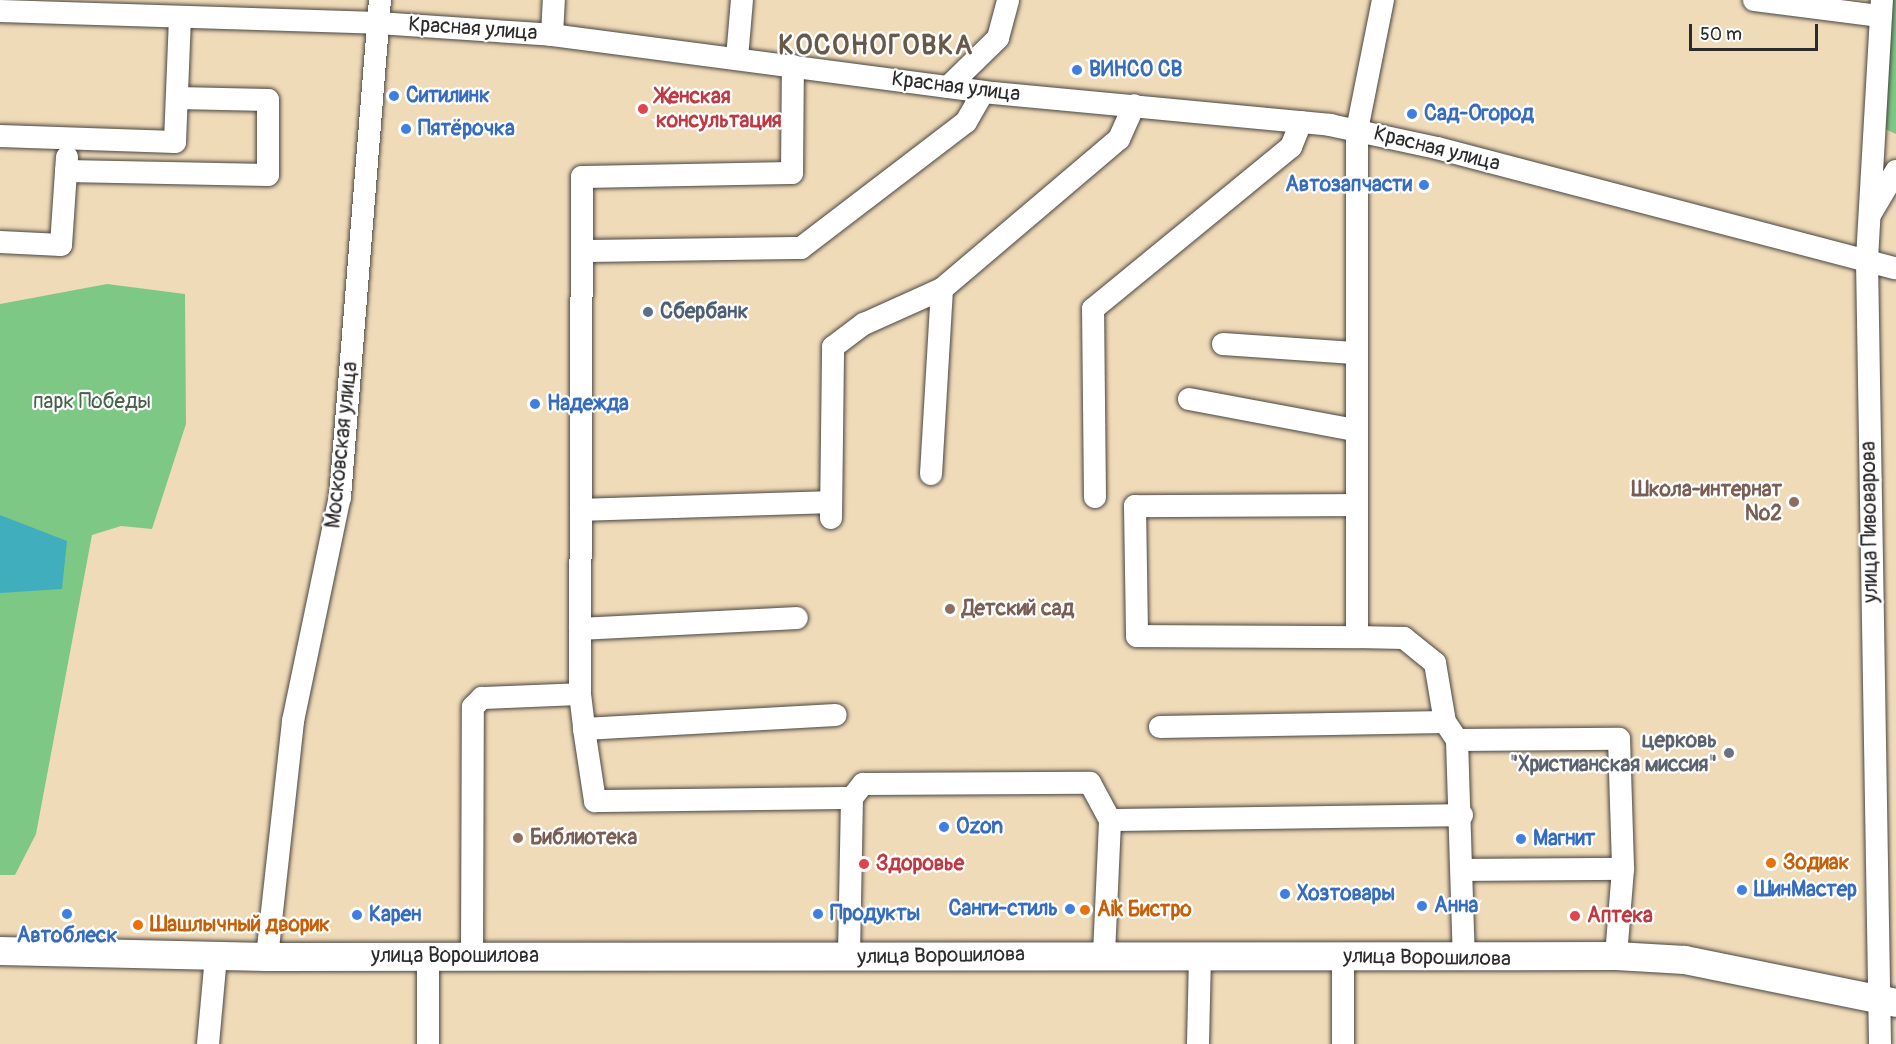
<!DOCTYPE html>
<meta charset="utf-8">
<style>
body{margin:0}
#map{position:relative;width:1896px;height:1044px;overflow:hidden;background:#f0dbb9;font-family:Pangolin,sans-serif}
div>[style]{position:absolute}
.green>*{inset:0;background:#7ec885}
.water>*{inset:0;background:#40aebd}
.roads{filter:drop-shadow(0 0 2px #494540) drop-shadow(0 0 2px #494540)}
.minor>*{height:22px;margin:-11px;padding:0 11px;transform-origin:11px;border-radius:11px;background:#fff}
.major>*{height:28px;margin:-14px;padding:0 14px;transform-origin:14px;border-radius:14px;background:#fff}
.dots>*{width:16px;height:16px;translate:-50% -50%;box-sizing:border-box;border:3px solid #fff;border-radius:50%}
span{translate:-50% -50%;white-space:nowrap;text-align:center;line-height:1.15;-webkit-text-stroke:4.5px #fff;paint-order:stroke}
.street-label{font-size:21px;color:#2b2b2b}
.shop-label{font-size:21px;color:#366cbe;font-weight:700}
.left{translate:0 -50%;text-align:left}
.right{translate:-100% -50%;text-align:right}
.health-label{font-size:21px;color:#be3a42;font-weight:700}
.service-label{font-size:21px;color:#4e5e75;font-weight:700}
.park-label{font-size:21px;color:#48624a}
.education-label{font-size:21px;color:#785e54;font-weight:700}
.worship-label{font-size:21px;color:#5b616d;font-weight:700}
.food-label{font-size:21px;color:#c56008;font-weight:700}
.district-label{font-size:27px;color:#68584a;font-weight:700;letter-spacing:1.5px}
.scale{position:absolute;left:1689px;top:24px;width:129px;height:27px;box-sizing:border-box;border:3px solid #2b2b2b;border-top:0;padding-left:8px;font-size:18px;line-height:21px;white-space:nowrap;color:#2b2b2b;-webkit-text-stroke:4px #fff;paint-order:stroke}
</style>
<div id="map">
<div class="green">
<div style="clip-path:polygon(1890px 0,1896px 0,1896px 134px,1885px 129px)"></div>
<div style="clip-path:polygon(107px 284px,185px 294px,186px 424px,152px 529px,121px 526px,92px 535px,36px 834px,15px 875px,0 875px,0 304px)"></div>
</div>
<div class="water">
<div style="clip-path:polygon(0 515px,67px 541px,62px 589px,0 593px)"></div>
</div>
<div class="roads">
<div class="minor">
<div style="left:1383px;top:0;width:133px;rotate:101.3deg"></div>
<div style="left:1357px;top:130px;width:507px;rotate:90deg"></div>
<div style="left:1357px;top:637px;width:47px;rotate:1.2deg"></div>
<div style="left:1404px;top:638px;width:40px;rotate:39deg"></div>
<div style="left:1435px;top:663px;width:60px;rotate:80.4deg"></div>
<div style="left:1445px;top:722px;width:22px;rotate:56deg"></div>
<div style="left:1457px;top:740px;width:219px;rotate:88.2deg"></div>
<div style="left:1754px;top:0;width:126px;rotate:7.3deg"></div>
<div style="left:0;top:11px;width:378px;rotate:1.8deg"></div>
<div style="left:378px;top:23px;width:174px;rotate:3.9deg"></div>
<div style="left:552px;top:35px;width:435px;rotate:7.5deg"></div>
<div style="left:983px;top:92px;width:349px;rotate:5.4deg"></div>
<div style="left:1330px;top:125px;width:109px;rotate:12.1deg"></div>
<div style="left:1437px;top:148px;width:474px;rotate:14.7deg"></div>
<div style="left:552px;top:35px;width:35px;rotate:-87deg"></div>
<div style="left:737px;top:58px;width:58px;rotate:-85.1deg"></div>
<div style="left:948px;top:87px;width:70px;rotate:-44.4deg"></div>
<div style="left:998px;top:38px;width:39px;rotate:-75deg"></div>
<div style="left:0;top:136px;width:175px;rotate:2deg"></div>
<div style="left:175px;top:142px;width:123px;rotate:-87.7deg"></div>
<div style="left:66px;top:171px;width:202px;rotate:1.1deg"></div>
<div style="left:268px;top:175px;width:75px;rotate:-90deg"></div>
<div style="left:268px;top:100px;width:91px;rotate:-178.7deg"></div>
<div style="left:1871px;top:213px;width:49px;rotate:-59.2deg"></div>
<div style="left:0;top:242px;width:61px;rotate:2.8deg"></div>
<div style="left:61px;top:245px;width:88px;rotate:-86.1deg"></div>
<div style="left:582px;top:251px;width:219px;rotate:-0.8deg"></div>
<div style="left:801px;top:248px;width:208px;rotate:-37.4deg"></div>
<div style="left:966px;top:122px;width:34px;rotate:-60deg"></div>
<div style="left:1223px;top:344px;width:131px;rotate:3.9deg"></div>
<div style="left:1189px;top:399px;width:169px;rotate:10.6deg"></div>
<div style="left:931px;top:474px;width:185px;rotate:-86.6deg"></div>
<div style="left:942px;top:289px;width:232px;rotate:-40.3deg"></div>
<div style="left:1119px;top:139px;width:37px;rotate:-66deg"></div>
<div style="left:1095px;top:497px;width:188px;rotate:-90.6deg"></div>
<div style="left:1093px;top:309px;width:256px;rotate:-39.3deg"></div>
<div style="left:1291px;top:147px;width:27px;rotate:-68deg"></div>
<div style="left:1356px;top:505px;width:221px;rotate:179.7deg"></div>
<div style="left:1135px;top:506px;width:130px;rotate:89.1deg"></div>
<div style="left:1137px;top:636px;width:220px;rotate:0.3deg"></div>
<div style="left:581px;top:510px;width:250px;rotate:-1.8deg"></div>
<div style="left:831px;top:518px;width:171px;rotate:-89.3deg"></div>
<div style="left:833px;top:347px;width:39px;rotate:-37deg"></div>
<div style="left:864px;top:324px;width:85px;rotate:-24.2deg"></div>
<div style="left:580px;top:629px;width:217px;rotate:-2.9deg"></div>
<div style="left:580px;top:694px;width:35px;rotate:83deg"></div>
<div style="left:584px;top:729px;width:252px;rotate:-3.2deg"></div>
<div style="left:1160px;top:727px;width:285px;rotate:-1deg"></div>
<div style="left:584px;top:729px;width:73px;rotate:81.3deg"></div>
<div style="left:595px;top:801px;width:257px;rotate:-0.7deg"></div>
<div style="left:852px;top:798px;width:160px;rotate:91.1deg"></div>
<div style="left:1457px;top:740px;width:162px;rotate:-0.4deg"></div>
<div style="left:1619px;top:739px;width:130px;rotate:88.2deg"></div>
<div style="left:852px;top:798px;width:18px;rotate:-52deg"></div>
<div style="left:863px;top:784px;width:227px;rotate:-0.3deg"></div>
<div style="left:1090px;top:783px;width:42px;rotate:61.6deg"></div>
<div style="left:1464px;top:870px;width:159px;rotate:-0.4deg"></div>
<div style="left:1623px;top:869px;width:87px;rotate:94.6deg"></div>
<div style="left:1104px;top:954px;width:134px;rotate:-87.4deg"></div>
<div style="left:1110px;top:820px;width:352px;rotate:-0.8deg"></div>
<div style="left:428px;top:955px;width:89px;rotate:90deg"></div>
<div style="left:472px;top:956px;width:249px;rotate:-89.8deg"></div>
<div style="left:473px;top:707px;width:13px;rotate:-45deg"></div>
<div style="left:482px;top:698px;width:98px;rotate:-2.3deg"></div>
<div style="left:580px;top:694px;width:517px;rotate:-89.78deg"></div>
<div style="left:582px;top:177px;width:210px;rotate:-1.1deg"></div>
<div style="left:792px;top:173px;width:107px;rotate:-89.5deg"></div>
<div style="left:267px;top:957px;width:237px;rotate:-83.7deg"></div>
<div style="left:293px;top:721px;width:229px;rotate:-78.2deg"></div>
<div style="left:340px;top:497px;width:499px;rotate:-85.4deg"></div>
<div style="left:1343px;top:958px;width:86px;rotate:90deg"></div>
<div style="left:208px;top:1044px;width:88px;rotate:-84.8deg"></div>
<div style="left:1198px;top:1044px;width:89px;rotate:-88.7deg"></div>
<div style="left:1880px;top:1044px;width:785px;rotate:-90.95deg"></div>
<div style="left:1867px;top:259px;width:259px;rotate:-86.7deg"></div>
</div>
<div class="major">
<div style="left:0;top:951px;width:267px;rotate:1.3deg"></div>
<div style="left:267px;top:957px;width:1349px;rotate:-0.04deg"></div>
<div style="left:1616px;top:956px;width:69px;rotate:3.3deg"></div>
<div style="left:1685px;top:960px;width:215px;rotate:11.5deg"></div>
</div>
</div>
<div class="dots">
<div style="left:1077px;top:70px;background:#3f7fe0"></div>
<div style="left:394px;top:96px;background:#3f7fe0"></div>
<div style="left:643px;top:109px;background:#e0444e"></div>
<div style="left:1412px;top:114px;background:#3f7fe0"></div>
<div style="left:406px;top:129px;background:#3f7fe0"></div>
<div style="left:1424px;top:185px;background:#3f7fe0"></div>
<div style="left:648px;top:312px;background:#5c6f8a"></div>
<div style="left:535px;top:404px;background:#3f7fe0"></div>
<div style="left:1794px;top:502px;background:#8d6e63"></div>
<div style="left:950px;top:609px;background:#8d6e63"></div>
<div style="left:1729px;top:753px;background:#6b7280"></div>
<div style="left:944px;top:827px;background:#3f7fe0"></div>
<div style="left:518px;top:838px;background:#8d6e63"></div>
<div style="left:1521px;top:839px;background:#3f7fe0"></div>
<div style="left:1771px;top:863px;background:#e8710a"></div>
<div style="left:864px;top:864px;background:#e0444e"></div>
<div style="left:1742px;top:890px;background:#3f7fe0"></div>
<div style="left:1285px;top:894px;background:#3f7fe0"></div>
<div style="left:1422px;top:906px;background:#3f7fe0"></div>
<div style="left:1070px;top:909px;background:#3f7fe0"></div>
<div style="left:1085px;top:910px;background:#e8710a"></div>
<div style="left:67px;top:914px;background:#3f7fe0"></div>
<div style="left:818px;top:914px;background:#3f7fe0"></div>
<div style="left:357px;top:915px;background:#3f7fe0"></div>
<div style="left:1575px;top:916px;background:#e0444e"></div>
<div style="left:138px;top:925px;background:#e8710a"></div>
</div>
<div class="street-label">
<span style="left:473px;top:29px;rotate:4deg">Красная улица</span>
<span style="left:956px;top:87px;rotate:7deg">Красная улица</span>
<span style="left:1437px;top:149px;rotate:14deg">Красная улица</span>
<span style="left:342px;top:445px;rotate:-84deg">Московская улица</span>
<span style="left:1870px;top:522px;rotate:-91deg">улица Пивоварова</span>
<span style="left:455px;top:956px">улица Ворошилова</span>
<span style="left:941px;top:956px;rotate:-1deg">улица Ворошилова</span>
<span style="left:1427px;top:958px;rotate:1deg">улица Ворошилова</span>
</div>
<div class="shop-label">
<span class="left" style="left:1089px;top:70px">ВИНСО СВ</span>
<span class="left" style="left:406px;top:96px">Ситилинк</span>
<span class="left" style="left:1424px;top:114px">Сад-Огород</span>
<span class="left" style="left:418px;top:129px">Пятёрочка</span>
<span class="right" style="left:1412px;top:185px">Автозапчасти</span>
<span class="left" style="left:547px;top:404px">Надежда</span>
<span class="left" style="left:956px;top:827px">Ozon</span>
<span class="left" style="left:1533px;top:839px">Магнит</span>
<span class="left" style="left:1754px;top:890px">ШинМастер</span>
<span class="left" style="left:1297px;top:894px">Хозтовары</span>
<span class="left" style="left:1434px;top:906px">Анна</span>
<span class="right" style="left:1058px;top:909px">Санги-стиль</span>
<span class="left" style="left:830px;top:914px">Продукты</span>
<span class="left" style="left:369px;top:915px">Карен</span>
<span style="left:67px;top:936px">Автоблеск</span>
</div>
<div class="health-label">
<span class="left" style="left:656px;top:109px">Женская<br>консультация</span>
<span class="left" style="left:876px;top:864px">Здоровье</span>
<span class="left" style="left:1587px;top:916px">Аптека</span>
</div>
<div class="service-label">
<span class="left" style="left:660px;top:312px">Сбербанк</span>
</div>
<div class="park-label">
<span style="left:92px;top:402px">парк Победы</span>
</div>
<div class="education-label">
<span class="right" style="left:1782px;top:502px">Школа-интернат<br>№2</span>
<span class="left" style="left:962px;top:609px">Детский сад</span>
<span class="left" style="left:530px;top:838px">Библиотека</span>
</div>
<div class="worship-label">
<span class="right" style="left:1717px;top:753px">церковь<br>"Христианская миссия"</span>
</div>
<div class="food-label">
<span class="left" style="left:1783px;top:863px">Зодиак</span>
<span class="left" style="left:1097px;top:910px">Aik Бистро</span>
<span class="left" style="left:150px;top:925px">Шашлычный дворик</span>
</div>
<div class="district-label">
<span style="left:876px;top:46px">КОСОНОГОВКА</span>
</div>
<div class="scale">50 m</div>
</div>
